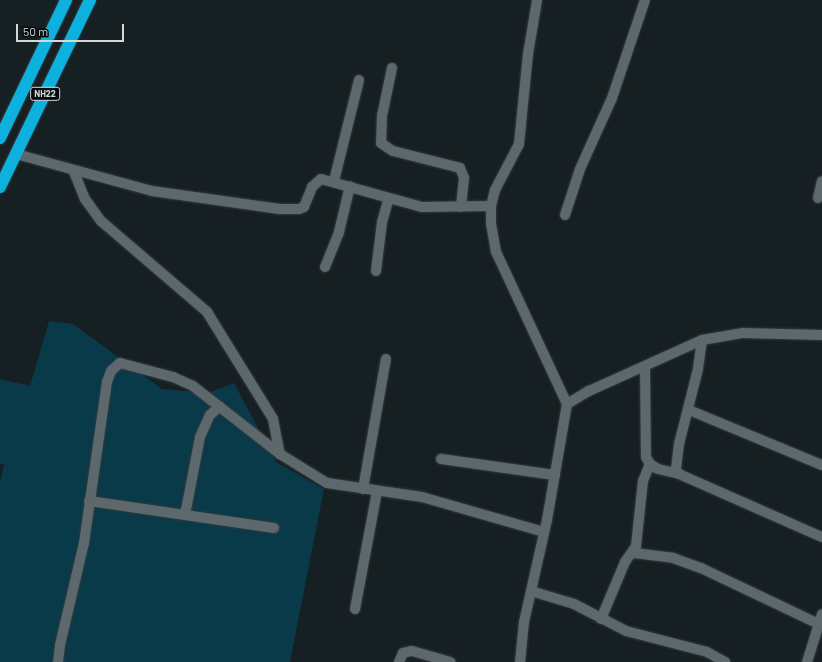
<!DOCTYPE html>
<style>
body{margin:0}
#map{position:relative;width:822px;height:662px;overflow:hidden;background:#161f22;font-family:Barlow,sans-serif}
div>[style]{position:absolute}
.green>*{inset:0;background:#083a49}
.roads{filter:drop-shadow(0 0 1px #353b3e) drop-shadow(0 0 1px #353b3e)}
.street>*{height:10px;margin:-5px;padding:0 5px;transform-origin:5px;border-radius:5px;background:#5d686c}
.highway>*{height:12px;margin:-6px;padding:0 6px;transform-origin:6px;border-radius:6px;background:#0cb2dd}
span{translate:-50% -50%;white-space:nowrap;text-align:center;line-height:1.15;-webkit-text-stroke:3.5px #05080a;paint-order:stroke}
.shield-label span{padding:1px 3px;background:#05080a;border:1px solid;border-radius:3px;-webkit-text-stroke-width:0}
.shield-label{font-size:9px;color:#d3d9db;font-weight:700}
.scale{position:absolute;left:16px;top:24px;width:108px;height:18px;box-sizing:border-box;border:2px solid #d3d9db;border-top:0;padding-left:5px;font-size:12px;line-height:14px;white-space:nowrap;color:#d3d9db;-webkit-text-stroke:3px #05080a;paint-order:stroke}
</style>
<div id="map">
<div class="green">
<div style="clip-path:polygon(49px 321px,73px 324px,162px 389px,208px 393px,234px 383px,276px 462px,324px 489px,290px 662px,0 662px,0 482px,4px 464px,0 464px,0 379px,30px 386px)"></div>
</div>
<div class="roads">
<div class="street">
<div style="left:392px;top:68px;width:49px;rotate:101.8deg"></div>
<div style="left:382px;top:116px;width:27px;rotate:92deg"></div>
<div style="left:381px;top:143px;width:14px;rotate:34deg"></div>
<div style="left:393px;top:151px;width:69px;rotate:14.2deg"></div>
<div style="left:460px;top:168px;width:11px;rotate:68deg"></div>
<div style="left:464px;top:178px;width:29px;rotate:96deg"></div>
<div style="left:16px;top:154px;width:141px;rotate:15.2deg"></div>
<div style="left:152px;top:191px;width:129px;rotate:8deg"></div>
<div style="left:280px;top:209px;width:19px"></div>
<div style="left:299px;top:209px;width:5px;rotate:-22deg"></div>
<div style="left:304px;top:207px;width:22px;rotate:-68deg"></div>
<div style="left:312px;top:187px;width:12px;rotate:-42deg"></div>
<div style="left:321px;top:179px;width:105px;rotate:15.5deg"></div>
<div style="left:422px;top:207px;width:69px;rotate:-0.8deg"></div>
<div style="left:74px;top:172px;width:29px;rotate:68deg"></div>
<div style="left:85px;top:199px;width:27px;rotate:54deg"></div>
<div style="left:101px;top:221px;width:140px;rotate:40.6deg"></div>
<div style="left:207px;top:312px;width:126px;rotate:58.3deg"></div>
<div style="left:273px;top:419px;width:36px;rotate:79deg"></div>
<div style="left:334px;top:181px;width:104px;rotate:-76.1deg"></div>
<div style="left:818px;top:198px;width:17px;rotate:-77deg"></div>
<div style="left:565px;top:215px;width:48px;rotate:-71.9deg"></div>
<div style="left:580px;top:169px;width:78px;rotate:-65.7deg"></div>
<div style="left:612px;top:98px;width:103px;rotate:-71.4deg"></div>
<div style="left:325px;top:267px;width:38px;rotate:-68deg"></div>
<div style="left:339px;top:232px;width:47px;rotate:-76.6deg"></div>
<div style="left:376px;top:271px;width:49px;rotate:-83deg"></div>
<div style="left:382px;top:222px;width:25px;rotate:-74deg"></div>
<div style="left:702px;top:340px;width:29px;rotate:98deg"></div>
<div style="left:698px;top:369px;width:77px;rotate:104.2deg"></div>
<div style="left:679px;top:444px;width:26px;rotate:97deg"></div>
<div style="left:676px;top:470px;width:5px;rotate:53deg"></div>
<div style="left:679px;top:474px;width:156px;rotate:23.8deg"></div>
<div style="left:645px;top:366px;width:91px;rotate:89.4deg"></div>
<div style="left:646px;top:457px;width:8px;rotate:60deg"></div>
<div style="left:650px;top:464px;width:9px;rotate:32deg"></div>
<div style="left:658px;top:469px;width:22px;rotate:13deg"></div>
<div style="left:567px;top:404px;width:26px;rotate:-31deg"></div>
<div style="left:589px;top:391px;width:124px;rotate:-24.3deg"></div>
<div style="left:702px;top:340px;width:42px;rotate:-9.7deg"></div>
<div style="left:743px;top:333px;width:79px;rotate:1.5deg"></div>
<div style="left:689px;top:410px;width:144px;rotate:22.5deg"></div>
<div style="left:441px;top:459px;width:115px;rotate:8deg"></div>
<div style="left:363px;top:489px;width:132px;rotate:-80deg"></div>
<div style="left:89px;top:501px;width:187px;rotate:8.3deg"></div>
<div style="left:185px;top:515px;width:79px;rotate:-79.1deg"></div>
<div style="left:200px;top:437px;width:24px;rotate:-66deg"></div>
<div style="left:210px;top:415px;width:13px;rotate:-42deg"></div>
<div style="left:634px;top:553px;width:39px;rotate:7deg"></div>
<div style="left:673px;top:558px;width:30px;rotate:20deg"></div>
<div style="left:701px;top:568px;width:128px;rotate:25.4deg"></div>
<div style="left:531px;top:591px;width:45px;rotate:16.8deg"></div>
<div style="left:574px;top:604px;width:59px;rotate:27.4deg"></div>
<div style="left:626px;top:631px;width:84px;rotate:14.5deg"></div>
<div style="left:707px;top:652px;width:21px;rotate:29deg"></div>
<div style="left:355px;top:609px;width:120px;rotate:-79.4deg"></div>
<div style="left:601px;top:619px;width:62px;rotate:-67.2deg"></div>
<div style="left:625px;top:562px;width:19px;rotate:-55deg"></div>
<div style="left:636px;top:546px;width:65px;rotate:-83.9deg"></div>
<div style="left:643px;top:481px;width:18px;rotate:-68deg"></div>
<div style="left:58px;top:662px;width:17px;rotate:-83deg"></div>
<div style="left:60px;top:645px;width:105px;rotate:-76.8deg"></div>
<div style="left:84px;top:543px;width:163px;rotate:-81.9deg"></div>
<div style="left:107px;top:382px;width:12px;rotate:-70deg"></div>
<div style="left:111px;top:371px;width:12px;rotate:-42deg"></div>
<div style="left:120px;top:363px;width:55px;rotate:14.8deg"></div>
<div style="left:173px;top:377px;width:22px;rotate:24deg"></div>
<div style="left:193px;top:386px;width:110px;rotate:38deg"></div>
<div style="left:280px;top:454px;width:55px;rotate:31.7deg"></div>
<div style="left:327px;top:483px;width:96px;rotate:8.4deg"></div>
<div style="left:422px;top:497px;width:127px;rotate:16deg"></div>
<div style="left:399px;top:662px;width:10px;rotate:-66deg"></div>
<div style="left:403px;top:653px;width:9px;rotate:-13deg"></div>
<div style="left:412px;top:651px;width:40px;rotate:16deg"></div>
<div style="left:520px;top:662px;width:40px;rotate:-84.3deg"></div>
<div style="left:524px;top:622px;width:105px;rotate:-77.3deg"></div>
<div style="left:547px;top:520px;width:118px;rotate:-80.2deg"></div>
<div style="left:567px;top:404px;width:168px;rotate:-115deg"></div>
<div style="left:496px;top:252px;width:29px;rotate:-100deg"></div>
<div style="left:491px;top:223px;width:17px;rotate:-90deg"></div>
<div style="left:491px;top:206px;width:16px;rotate:-76deg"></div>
<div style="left:495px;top:190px;width:52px;rotate:-62.4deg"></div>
<div style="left:519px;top:144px;width:90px;rotate:-84.3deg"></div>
<div style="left:528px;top:54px;width:55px;rotate:-80.5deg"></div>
<div style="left:807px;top:662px;width:50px;rotate:-72.6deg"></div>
</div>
<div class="highway">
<div style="left:0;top:138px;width:153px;rotate:-64.4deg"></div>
<div style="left:0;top:187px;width:208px;rotate:-64.3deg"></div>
</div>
</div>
<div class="shield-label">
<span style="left:45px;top:94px">NH22</span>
</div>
<div class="scale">50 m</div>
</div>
